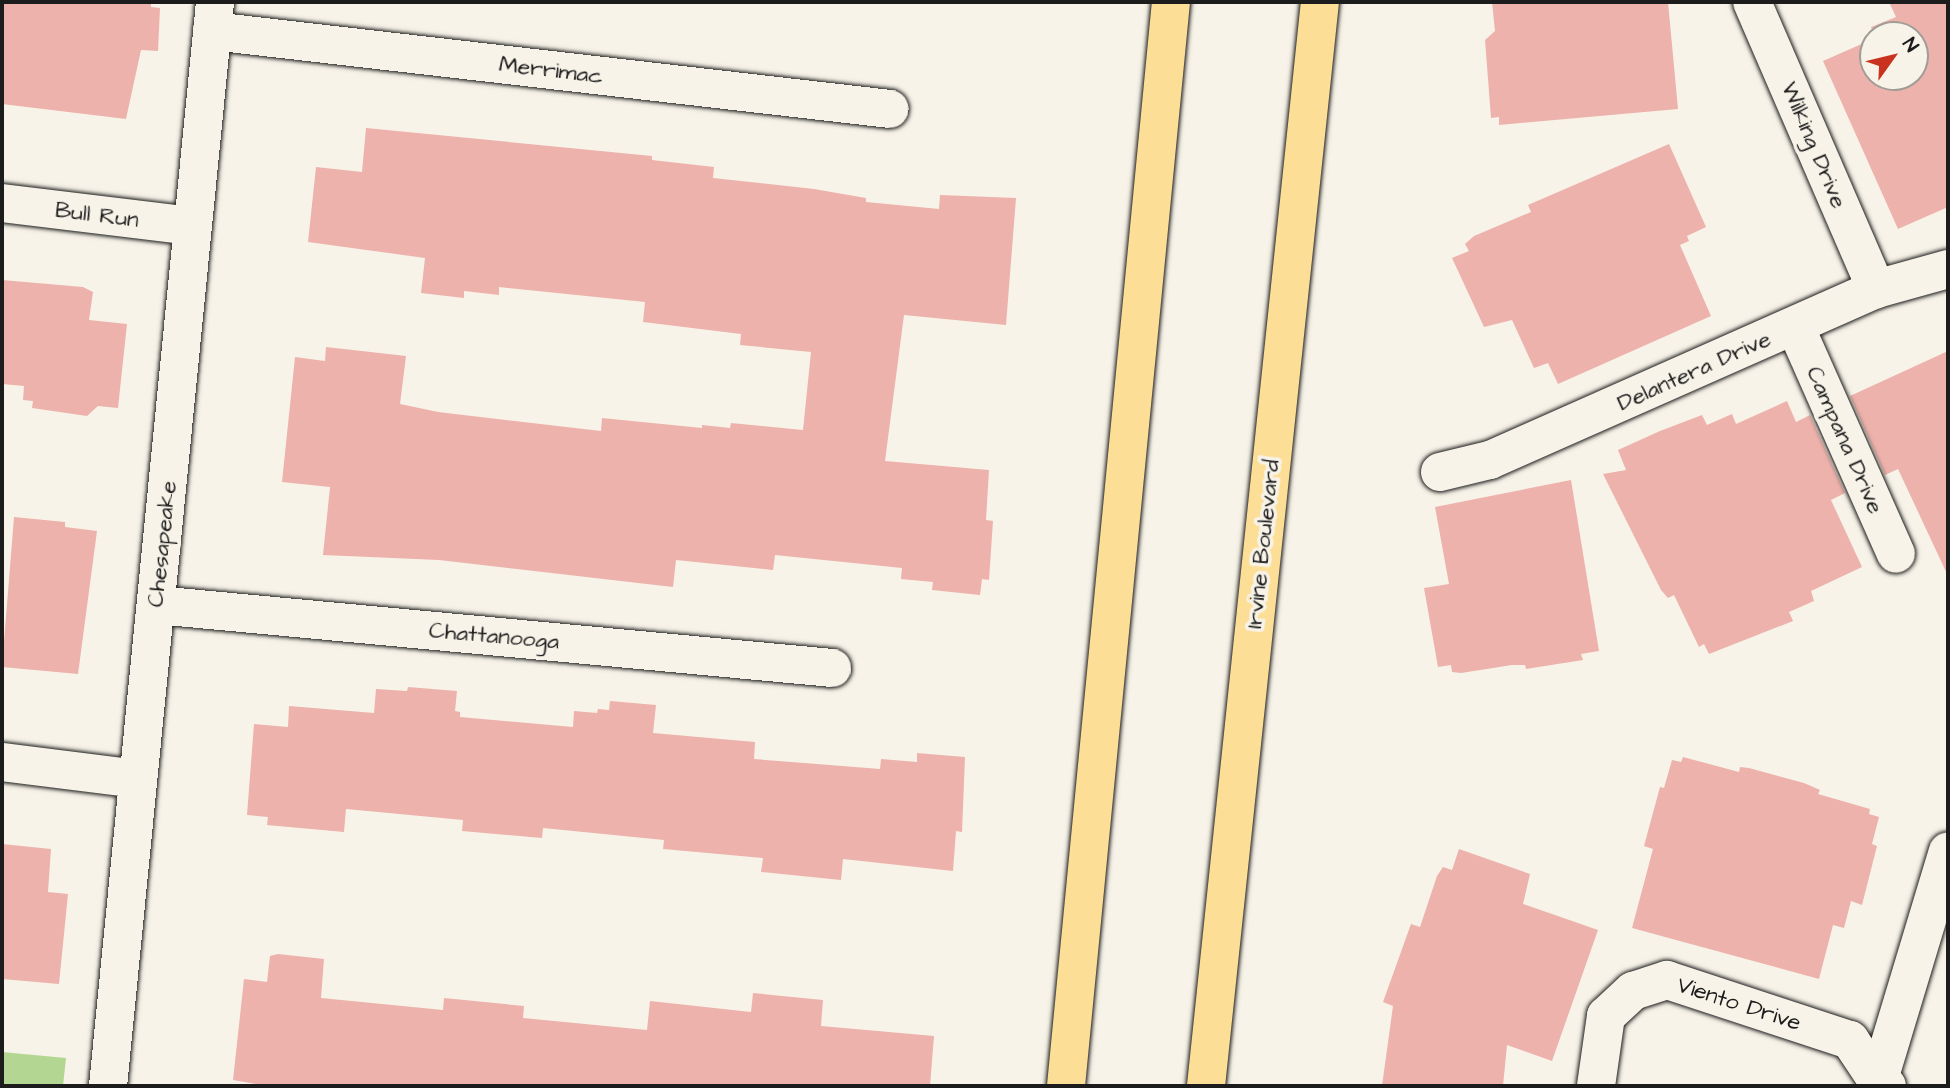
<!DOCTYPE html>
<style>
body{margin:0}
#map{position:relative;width:1950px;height:1088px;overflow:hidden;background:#f7f3e8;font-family:"Architects Daughter",sans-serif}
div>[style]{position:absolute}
.green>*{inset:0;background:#b3d792}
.building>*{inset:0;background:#edb2ab}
.roads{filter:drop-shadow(0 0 2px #1c1c1c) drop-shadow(0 0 2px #1c1c1c)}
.minor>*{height:38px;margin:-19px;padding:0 19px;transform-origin:19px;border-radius:19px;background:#f7f3e8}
.major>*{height:38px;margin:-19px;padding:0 19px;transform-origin:19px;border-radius:19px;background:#fdde96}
span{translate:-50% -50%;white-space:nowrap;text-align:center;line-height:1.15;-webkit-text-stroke:7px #f7f3e8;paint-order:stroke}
.street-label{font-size:23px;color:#1c1c1c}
.frame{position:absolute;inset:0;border:4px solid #1c1c1c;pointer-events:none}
.north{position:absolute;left:1859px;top:21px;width:70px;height:70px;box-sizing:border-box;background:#f7f3e8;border:2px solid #9f9d96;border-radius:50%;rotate:56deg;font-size:19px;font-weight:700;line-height:28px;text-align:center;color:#1c1c1c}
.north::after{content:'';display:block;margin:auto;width:24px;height:32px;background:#c8321e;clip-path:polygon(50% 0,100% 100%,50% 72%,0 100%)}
</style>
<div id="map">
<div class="green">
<div style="clip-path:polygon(2px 1052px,66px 1058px,63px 1086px,2px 1086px)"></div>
</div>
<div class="building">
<div style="clip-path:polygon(2px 2px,151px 2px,151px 7px,160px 8px,158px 51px,141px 50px,126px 119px,2px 104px)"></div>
<div style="clip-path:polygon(1492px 2px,1668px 2px,1678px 109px,1499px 125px,1499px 117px,1491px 118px,1485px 40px,1495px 31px)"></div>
<div style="clip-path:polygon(1889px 2px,1948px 2px,1948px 207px,1898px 229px,1823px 61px,1873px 39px,1873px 77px,1915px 77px,1915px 35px,1874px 35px,1871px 27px,1896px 17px)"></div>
<div style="clip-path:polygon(366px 128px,652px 156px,652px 160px,714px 167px,713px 178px,814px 189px,866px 198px,866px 202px,939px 209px,940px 195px,1016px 198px,1006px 325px,904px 315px,885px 461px,989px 470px,986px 520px,993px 521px,989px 580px,982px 579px,980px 595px,932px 590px,933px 582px,901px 579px,902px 568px,775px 555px,773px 570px,676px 560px,673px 587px,439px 560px,323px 555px,330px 487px,282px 482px,295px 357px,325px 361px,326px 347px,406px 356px,400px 404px,438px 412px,601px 431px,602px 418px,702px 428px,702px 425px,730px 428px,731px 423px,803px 430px,811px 352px,740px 345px,741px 334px,643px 322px,645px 302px,499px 287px,499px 295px,464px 291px,464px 298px,421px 293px,425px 258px,308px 242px,316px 167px,362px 172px)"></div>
<div style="clip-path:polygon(1669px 144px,1706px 227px,1687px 236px,1689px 241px,1680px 245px,1711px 316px,1558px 384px,1548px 363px,1534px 368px,1512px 320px,1484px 327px,1452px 258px,1469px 251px,1465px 244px,1474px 236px,1531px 212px,1528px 205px)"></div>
<div style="clip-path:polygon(2px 280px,83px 287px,93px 292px,89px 320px,127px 324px,118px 408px,98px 406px,87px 416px,32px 408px,33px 401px,23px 400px,24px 386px,2px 384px)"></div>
<div style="clip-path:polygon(1948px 351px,1948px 576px,1898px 469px,1885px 475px,1850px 396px)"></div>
<div style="clip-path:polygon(1787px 401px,1796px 422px,1810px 415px,1845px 493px,1831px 500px,1862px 567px,1811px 591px,1814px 601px,1789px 612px,1793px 621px,1709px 654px,1704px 644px,1699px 647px,1674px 595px,1668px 598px,1661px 590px,1603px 474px,1626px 470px,1618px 450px,1660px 431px,1702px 415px,1707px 425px,1732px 414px,1736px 424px)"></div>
<div style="clip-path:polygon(1571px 480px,1599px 651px,1581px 654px,1583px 660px,1526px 669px,1525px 665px,1512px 665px,1461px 673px,1452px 672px,1451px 665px,1438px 667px,1424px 588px,1449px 584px,1435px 507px)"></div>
<div style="clip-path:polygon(14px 517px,65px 522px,65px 527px,97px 531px,78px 674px,2px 667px)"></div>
<div style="clip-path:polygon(408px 687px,457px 691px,455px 711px,460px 712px,460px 717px,573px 727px,574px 711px,597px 713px,598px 709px,609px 710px,610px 701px,656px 705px,653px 733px,755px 742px,754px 759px,880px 769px,881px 759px,917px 762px,917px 753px,965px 757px,962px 832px,956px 831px,953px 871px,843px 859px,841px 880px,761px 872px,763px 858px,663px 849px,664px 840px,543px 828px,542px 838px,462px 831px,463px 820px,346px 809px,344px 832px,267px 825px,268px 817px,247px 815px,254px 724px,288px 727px,289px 706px,374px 713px,376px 689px,407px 691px)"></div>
<div style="clip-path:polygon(1683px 757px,1739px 772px,1740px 767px,1749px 768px,1804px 783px,1820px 790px,1818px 794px,1870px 809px,1869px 814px,1879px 817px,1872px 844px,1877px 846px,1862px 905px,1851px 901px,1844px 928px,1833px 925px,1819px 979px,1632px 928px,1653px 849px,1644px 846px,1660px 787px,1664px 788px,1672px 760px,1681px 762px)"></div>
<div style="clip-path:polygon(2px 844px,51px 849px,48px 892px,68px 894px,59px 984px,2px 979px)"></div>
<div style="clip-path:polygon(1459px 849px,1530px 874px,1523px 904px,1598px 930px,1552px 1061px,1507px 1045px,1503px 1086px,1382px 1086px,1393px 1006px,1383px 1002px,1411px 924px,1420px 927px,1437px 876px,1443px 867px,1452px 870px)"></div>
<div style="clip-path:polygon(278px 954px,324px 959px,321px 998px,443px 1010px,444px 998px,524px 1006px,523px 1018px,647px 1030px,650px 1001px,751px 1012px,753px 993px,823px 1000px,821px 1026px,934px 1036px,930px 1086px,267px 1086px,233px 1080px,244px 979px,267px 982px,270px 956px)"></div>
</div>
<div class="roads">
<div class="minor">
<div style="left:1752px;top:2px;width:313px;rotate:66.6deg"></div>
<div style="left:212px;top:31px;width:682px;rotate:6.56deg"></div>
<div style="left:2px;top:203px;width:192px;rotate:6.9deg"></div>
<div style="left:1795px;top:326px;width:249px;rotate:66.1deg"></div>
<div style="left:1440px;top:472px;width:51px;rotate:-13.5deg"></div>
<div style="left:1490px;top:460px;width:422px;rotate:-23.9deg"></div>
<div style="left:1876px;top:289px;width:75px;rotate:-15.5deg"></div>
<div style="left:156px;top:605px;width:679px;rotate:5.32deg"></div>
<div style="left:2px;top:762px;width:137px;rotate:7.1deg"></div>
<div style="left:108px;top:1086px;width:1089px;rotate:-84.36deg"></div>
<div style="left:1596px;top:1086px;width:71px;rotate:-81.9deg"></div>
<div style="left:1606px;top:1016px;width:37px;rotate:-43deg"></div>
<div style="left:1633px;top:991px;width:36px;rotate:-18deg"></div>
<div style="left:1667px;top:980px;width:193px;rotate:18.2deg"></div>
<div style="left:1850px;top:1040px;width:54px;rotate:56.3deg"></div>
<div style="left:1880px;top:1085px;width:7px;rotate:8deg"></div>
<div style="left:1877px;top:1086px;width:245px;rotate:-73.2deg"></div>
</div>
<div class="major">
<div style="left:1066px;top:1086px;width:1089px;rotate:-84.47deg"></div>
<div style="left:1206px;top:1086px;width:1090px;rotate:-84deg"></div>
</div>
</div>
<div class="street-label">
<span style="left:551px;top:70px;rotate:7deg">Merrimac</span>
<span style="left:1814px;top:145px;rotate:67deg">Wilking Drive</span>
<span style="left:97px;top:215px;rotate:7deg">Bull Run</span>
<span style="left:1694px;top:371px;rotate:-24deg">Delantera Drive</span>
<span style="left:1845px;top:440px;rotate:66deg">Campana Drive</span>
<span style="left:162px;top:544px;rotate:-84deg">Chesapeake</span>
<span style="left:1263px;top:544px;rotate:-84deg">Irvine Boulevard</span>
<span style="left:494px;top:636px;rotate:5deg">Chattanooga</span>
<span style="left:1739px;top:1004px;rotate:18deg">Viento Drive</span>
</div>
<div class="frame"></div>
<div class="north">N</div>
</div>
